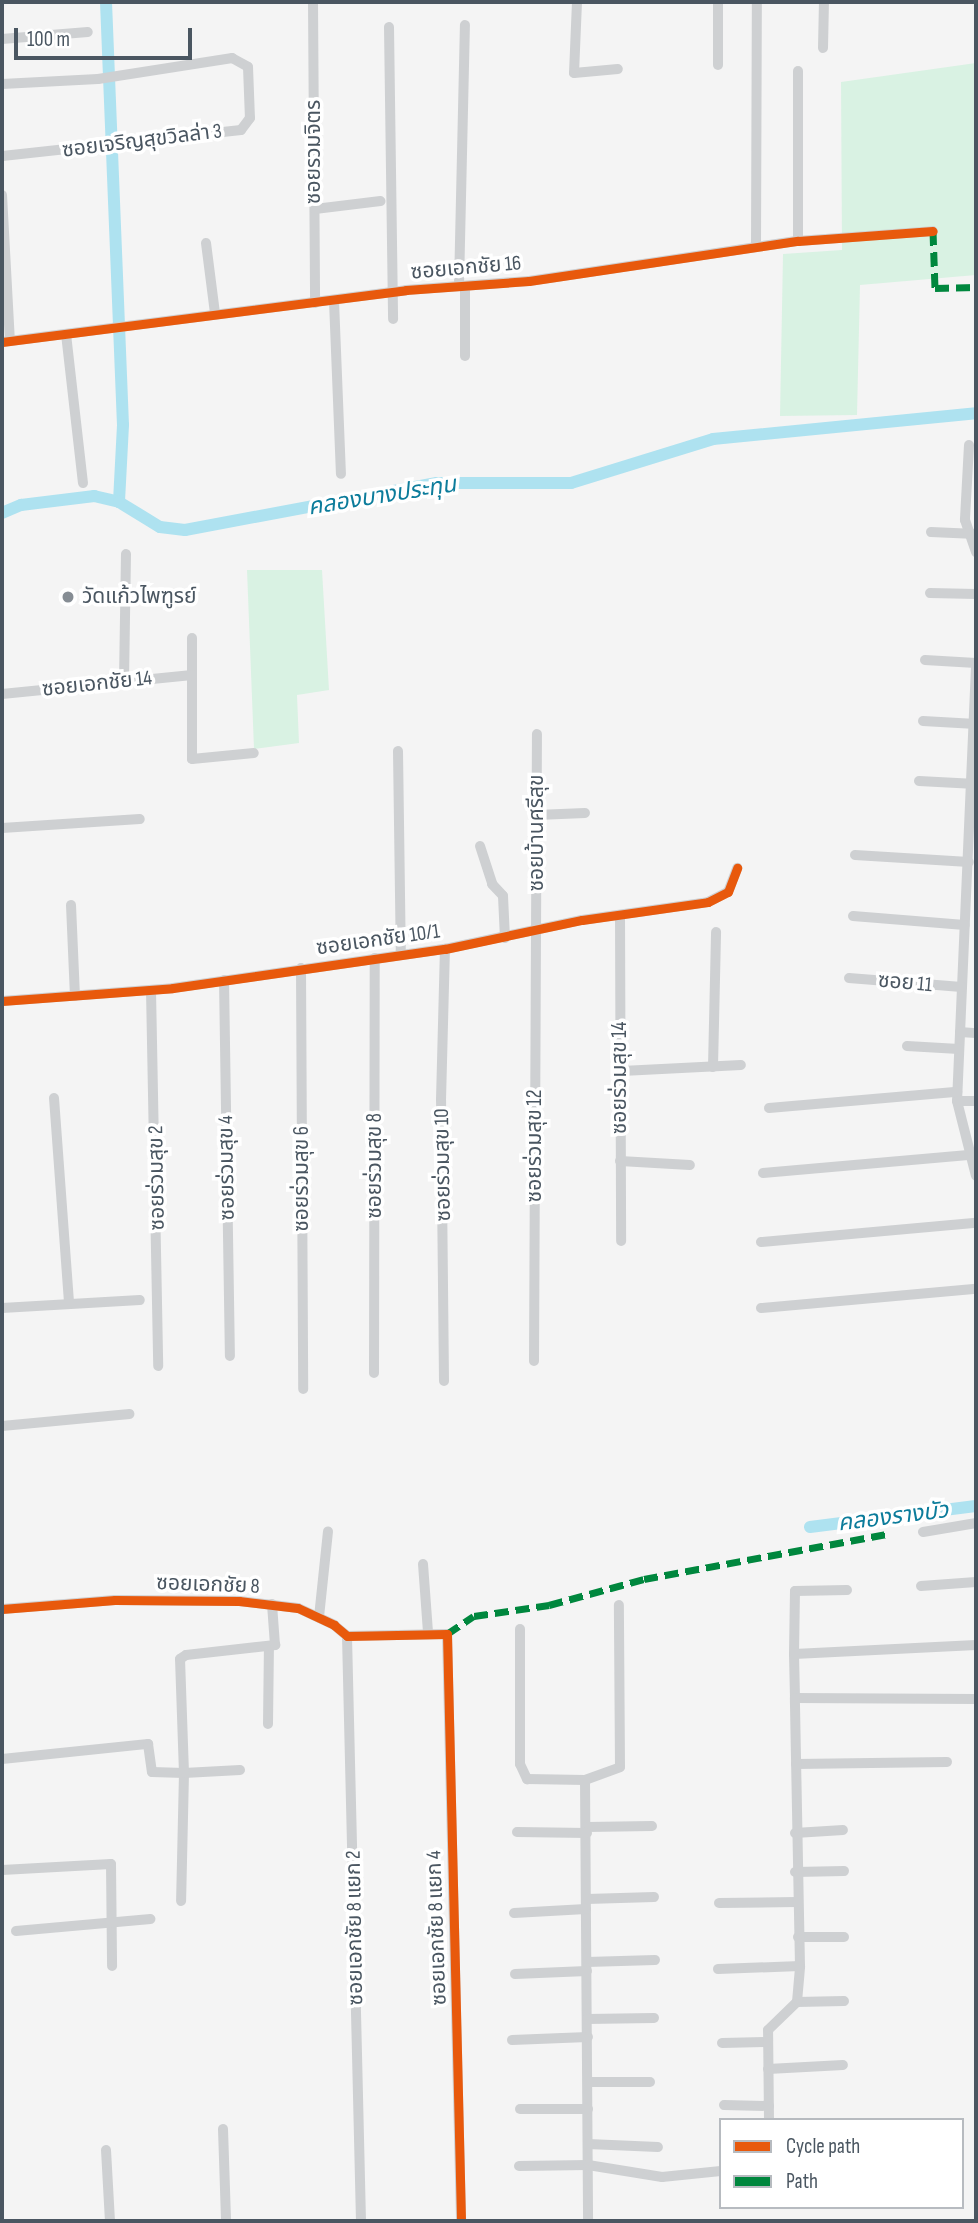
<!DOCTYPE html>
<meta charset="utf-8">
<style>
body{margin:0}
#map{position:relative;width:978px;height:2223px;overflow:hidden;background:#f4f4f4;font-family:"Sofia Sans Condensed","Noto Sans Thai",sans-serif}
div>[style]{position:absolute}
.green>*{inset:0;background:#d9f2e3}
.canal>*{height:12px;margin:-6px;padding:0 6px;transform-origin:6px;border-radius:6px;background:#aee2f0}
.minor>*{height:10px;margin:-5px;padding:0 5px;transform-origin:5px;border-radius:5px;background:#ced0d2}
.quiet>*{height:7px;margin-top:-3.5px;transform-origin:0;background:repeating-linear-gradient(90deg,#00873e 0 14px,transparent 0 21px)}
.cycleway>*{height:9px;margin:-4.5px;padding:0 4.5px;transform-origin:4.5px;border-radius:4.5px;background:#e8590c}
.dots>*{width:19px;height:19px;translate:-50% -50%;box-sizing:border-box;border:4px solid #fff;border-radius:50%}
span{translate:-50% -50%;white-space:nowrap;text-align:center;line-height:1.15;-webkit-text-stroke:7px #fff;paint-order:stroke}
.street-label{font-size:21px;color:#4a5661}
.poi-label{font-size:21px;color:#4a5661}
.left{translate:0 -50%;text-align:left}
.water-label{font-size:23px;color:#0c7c9b;font-style:italic}
.frame{position:absolute;inset:0;border:4px solid #4a5661;pointer-events:none}
.legend{position:absolute;left:719px;top:2118px;width:245px;height:91px;box-sizing:border-box;background:#fff;border:2px solid #b7bbc0;margin:0;padding:9px 12px;list-style:none;font-size:21px;color:#4a5661}
.legend li{display:flex;align-items:center;gap:14px;height:35px}
.legend b{width:35px;border:2px solid #b7bbc0}
.scale{position:absolute;left:14px;top:28px;width:178px;height:32px;box-sizing:border-box;border:4px solid #4a5661;border-top:0;padding-left:9px;font-size:21px;line-height:24px;white-space:nowrap;color:#4a5661;-webkit-text-stroke:5px #fff;paint-order:stroke}
</style>
<div id="map">
<div class="green">
<div style="clip-path:polygon(976px 63px,976px 275px,860px 285px,857px 415px,780px 416px,783px 254px,842px 250px,841px 82px)"></div>
<div style="clip-path:polygon(247px 570px,322px 570px,329px 690px,297px 695px,299px 743px,254px 749px)"></div>
</div>
<div class="canal">
<div style="left:106px;top:2px;width:423px;rotate:87.7deg"></div>
<div style="left:123px;top:425px;width:77px;rotate:93deg"></div>
<div style="left:2px;top:513px;width:21px;rotate:-23deg"></div>
<div style="left:21px;top:505px;width:74px;rotate:-7deg"></div>
<div style="left:94px;top:496px;width:26px;rotate:13deg"></div>
<div style="left:119px;top:502px;width:48px;rotate:31.4deg"></div>
<div style="left:160px;top:527px;width:25px;rotate:7deg"></div>
<div style="left:185px;top:530px;width:256px;rotate:-10.6deg"></div>
<div style="left:437px;top:483px;width:134px"></div>
<div style="left:571px;top:483px;width:149px;rotate:-17.2deg"></div>
<div style="left:713px;top:439px;width:264px;rotate:-5.6deg"></div>
<div style="left:810px;top:1527px;width:167px;rotate:-7.2deg"></div>
</div>
<div class="minor">
<div style="left:313px;top:2px;width:301px;rotate:89.6deg"></div>
<div style="left:577px;top:2px;width:71px;rotate:92.4deg"></div>
<div style="left:574px;top:73px;width:44px;rotate:-5.2deg"></div>
<div style="left:389px;top:27px;width:292px;rotate:89.2deg"></div>
<div style="left:2px;top:39px;width:86px;rotate:-4.7deg"></div>
<div style="left:823px;top:48px;width:46px;rotate:-88.8deg"></div>
<div style="left:718px;top:65px;width:63px;rotate:-90deg"></div>
<div style="left:2px;top:84px;width:96px;rotate:-3deg"></div>
<div style="left:98px;top:79px;width:136px;rotate:-8.9deg"></div>
<div style="left:232px;top:58px;width:18px;rotate:29deg"></div>
<div style="left:248px;top:67px;width:51px;rotate:87.8deg"></div>
<div style="left:250px;top:118px;width:15px;rotate:127deg"></div>
<div style="left:241px;top:130px;width:240px;rotate:173.8deg"></div>
<div style="left:2px;top:195px;width:146px;rotate:86.9deg"></div>
<div style="left:315px;top:209px;width:66px;rotate:-6.9deg"></div>
<div style="left:798px;top:241px;width:170px;rotate:-90deg"></div>
<div style="left:206px;top:243px;width:71px;rotate:82.7deg"></div>
<div style="left:756px;top:247px;width:245px;rotate:-89.8deg"></div>
<div style="left:459px;top:286px;width:261px;rotate:-88.7deg"></div>
<div style="left:465px;top:286px;width:70px;rotate:90deg"></div>
<div style="left:334px;top:301px;width:173px;rotate:87.7deg"></div>
<div style="left:66px;top:334px;width:150px;rotate:83.5deg"></div>
<div style="left:2px;top:342px;width:407px;rotate:-7.3deg"></div>
<div style="left:406px;top:290px;width:123px;rotate:-4.2deg"></div>
<div style="left:529px;top:281px;width:272px;rotate:-8.5deg"></div>
<div style="left:798px;top:241px;width:135px;rotate:-4.2deg"></div>
<div style="left:969px;top:445px;width:75px;rotate:93.1deg"></div>
<div style="left:965px;top:520px;width:34px;rotate:71deg"></div>
<div style="left:931px;top:532px;width:45px;rotate:2.5deg"></div>
<div style="left:930px;top:593px;width:46px;rotate:1.2deg"></div>
<div style="left:192px;top:638px;width:121px;rotate:90deg"></div>
<div style="left:192px;top:759px;width:62px;rotate:-5.5deg"></div>
<div style="left:925px;top:660px;width:51px;rotate:3.4deg"></div>
<div style="left:976px;top:667px;width:434px;rotate:92.5deg"></div>
<div style="left:957px;top:1101px;width:77px;rotate:75.8deg"></div>
<div style="left:124px;top:681px;width:127px;rotate:-89.1deg"></div>
<div style="left:2px;top:694px;width:191px;rotate:-5.7deg"></div>
<div style="left:923px;top:721px;width:53px;rotate:3.2deg"></div>
<div style="left:398px;top:751px;width:204px;rotate:89.2deg"></div>
<div style="left:919px;top:781px;width:57px;rotate:3deg"></div>
<div style="left:537px;top:815px;width:48px;rotate:-2.4deg"></div>
<div style="left:2px;top:828px;width:138px;rotate:-3.7deg"></div>
<div style="left:480px;top:846px;width:40px;rotate:72deg"></div>
<div style="left:492px;top:884px;width:16px;rotate:47deg"></div>
<div style="left:503px;top:896px;width:42px;rotate:87.3deg"></div>
<div style="left:855px;top:855px;width:114px;rotate:3.5deg"></div>
<div style="left:71px;top:905px;width:91px;rotate:87.5deg"></div>
<div style="left:620px;top:915px;width:326px;rotate:89.8deg"></div>
<div style="left:853px;top:916px;width:112px;rotate:4.6deg"></div>
<div style="left:301px;top:968px;width:421px;rotate:89.7deg"></div>
<div style="left:849px;top:978px;width:113px;rotate:4.6deg"></div>
<div style="left:224px;top:980px;width:376px;rotate:89.1deg"></div>
<div style="left:151px;top:990px;width:376px;rotate:88.9deg"></div>
<div style="left:2px;top:1001px;width:171px;rotate:-4.3deg"></div>
<div style="left:173px;top:988px;width:275px;rotate:-8.2deg"></div>
<div style="left:445px;top:949px;width:140px;rotate:-12deg"></div>
<div style="left:582px;top:920px;width:127px;rotate:-8.1deg"></div>
<div style="left:708px;top:902px;width:22px;rotate:-27deg"></div>
<div style="left:728px;top:892px;width:26px;rotate:-69deg"></div>
<div style="left:960px;top:1032px;width:16px;rotate:4deg"></div>
<div style="left:907px;top:1046px;width:52px;rotate:3.3deg"></div>
<div style="left:713px;top:1067px;width:135px;rotate:-88.7deg"></div>
<div style="left:622px;top:1071px;width:119px;rotate:-2.9deg"></div>
<div style="left:54px;top:1098px;width:206px;rotate:85.8deg"></div>
<div style="left:957px;top:1101px;width:19px"></div>
<div style="left:769px;top:1108px;width:189px;rotate:-4.9deg"></div>
<div style="left:620px;top:1161px;width:70px;rotate:3.3deg"></div>
<div style="left:763px;top:1173px;width:206px;rotate:-5deg"></div>
<div style="left:761px;top:1242px;width:216px;rotate:-5.1deg"></div>
<div style="left:2px;top:1308px;width:138px;rotate:-3.3deg"></div>
<div style="left:761px;top:1308px;width:216px;rotate:-5.1deg"></div>
<div style="left:534px;top:1361px;width:627px;rotate:-89.73deg"></div>
<div style="left:374px;top:1373px;width:415px;rotate:-89.9deg"></div>
<div style="left:444px;top:1381px;width:281px;rotate:-90.6deg"></div>
<div style="left:441px;top:1100px;width:151px;rotate:-88.5deg"></div>
<div style="left:2px;top:1426px;width:128px;rotate:-5.4deg"></div>
<div style="left:923px;top:1532px;width:54px;rotate:-9.6deg"></div>
<div style="left:423px;top:1564px;width:68px;rotate:85.8deg"></div>
<div style="left:921px;top:1586px;width:55px;rotate:-4.2deg"></div>
<div style="left:2px;top:1609px;width:113px;rotate:-4.6deg"></div>
<div style="left:115px;top:1600px;width:124px;rotate:0.5deg"></div>
<div style="left:239px;top:1601px;width:59px;rotate:6.8deg"></div>
<div style="left:298px;top:1608px;width:40px;rotate:25deg"></div>
<div style="left:334px;top:1625px;width:17px;rotate:40deg"></div>
<div style="left:347px;top:1636px;width:100px;rotate:-1.1deg"></div>
<div style="left:447px;top:1634px;width:587px;rotate:88.63deg"></div>
<div style="left:319px;top:1617px;width:86px;rotate:-84deg"></div>
<div style="left:520px;top:1629px;width:135px;rotate:90deg"></div>
<div style="left:520px;top:1764px;width:17px;rotate:65deg"></div>
<div style="left:527px;top:1779px;width:58px;rotate:1deg"></div>
<div style="left:585px;top:1780px;width:37px;rotate:-20deg"></div>
<div style="left:620px;top:1767px;width:162px;rotate:-90.4deg"></div>
<div style="left:347px;top:1636px;width:585px;rotate:88.63deg"></div>
<div style="left:976px;top:1645px;width:182px;rotate:177.2deg"></div>
<div style="left:794px;top:1654px;width:44px;rotate:88.7deg"></div>
<div style="left:795px;top:1698px;width:181px;rotate:0.3deg"></div>
<div style="left:794px;top:1654px;width:63px;rotate:-89.1deg"></div>
<div style="left:795px;top:1591px;width:52px;rotate:-1.1deg"></div>
<div style="left:268px;top:1724px;width:77px;rotate:-89.3deg"></div>
<div style="left:2px;top:1759px;width:147px;rotate:-5.9deg"></div>
<div style="left:148px;top:1744px;width:28px;rotate:82deg"></div>
<div style="left:152px;top:1772px;width:32px;rotate:2deg"></div>
<div style="left:184px;top:1773px;width:128px;rotate:91.3deg"></div>
<div style="left:796px;top:1764px;width:151px;rotate:-0.8deg"></div>
<div style="left:240px;top:1770px;width:56px;rotate:176.9deg"></div>
<div style="left:184px;top:1773px;width:114px;rotate:-92deg"></div>
<div style="left:180px;top:1659px;width:7px;rotate:-34deg"></div>
<div style="left:186px;top:1655px;width:90px;rotate:-6.4deg"></div>
<div style="left:275px;top:1645px;width:41px;rotate:-94.2deg"></div>
<div style="left:585px;top:1780px;width:441px;rotate:89.6deg"></div>
<div style="left:587px;top:1827px;width:65px;rotate:-0.9deg"></div>
<div style="left:517px;top:1832px;width:70px;rotate:0.8deg"></div>
<div style="left:795px;top:1833px;width:48px;rotate:-3.6deg"></div>
<div style="left:2px;top:1870px;width:109px;rotate:-3.2deg"></div>
<div style="left:111px;top:1864px;width:102px;rotate:89.4deg"></div>
<div style="left:795px;top:1872px;width:49px;rotate:-1.2deg"></div>
<div style="left:587px;top:1899px;width:67px;rotate:-1.7deg"></div>
<div style="left:719px;top:1903px;width:78px;rotate:-0.7deg"></div>
<div style="left:514px;top:1913px;width:72px;rotate:-3.2deg"></div>
<div style="left:16px;top:1931px;width:135px;rotate:-5.1deg"></div>
<div style="left:798px;top:1937px;width:46px"></div>
<div style="left:587px;top:1962px;width:68px;rotate:-1.7deg"></div>
<div style="left:718px;top:1969px;width:82px;rotate:-2.1deg"></div>
<div style="left:515px;top:1974px;width:72px;rotate:-2.4deg"></div>
<div style="left:797px;top:2002px;width:47px;rotate:-1.2deg"></div>
<div style="left:587px;top:2019px;width:67px;rotate:-0.9deg"></div>
<div style="left:512px;top:2040px;width:76px;rotate:-2.3deg"></div>
<div style="left:722px;top:2043px;width:46px;rotate:-1.2deg"></div>
<div style="left:768px;top:2069px;width:75px;rotate:-3.1deg"></div>
<div style="left:588px;top:2082px;width:62px"></div>
<div style="left:724px;top:2105px;width:45px;rotate:1.3deg"></div>
<div style="left:520px;top:2109px;width:68px"></div>
<div style="left:769px;top:2120px;width:90px;rotate:-90.6deg"></div>
<div style="left:768px;top:2030px;width:40px;rotate:-44deg"></div>
<div style="left:797px;top:2002px;width:36px;rotate:-85deg"></div>
<div style="left:800px;top:1966px;width:268px;rotate:-91.1deg"></div>
<div style="left:223px;top:2129px;width:92px;rotate:88.1deg"></div>
<div style="left:588px;top:2144px;width:70px;rotate:2.5deg"></div>
<div style="left:106px;top:2150px;width:71px;rotate:86.8deg"></div>
<div style="left:519px;top:2166px;width:69px;rotate:-0.8deg"></div>
<div style="left:588px;top:2165px;width:75px;rotate:9.2deg"></div>
<div style="left:662px;top:2177px;width:59px;rotate:-5.8deg"></div>
</div>
<div class="quiet">
<div style="left:933px;top:231px;width:57px;rotate:88deg"></div>
<div style="left:935px;top:288px;width:41px;rotate:-1.4deg"></div>
<div style="left:447px;top:1634px;width:32px;rotate:-34deg"></div>
<div style="left:474px;top:1616px;width:76px;rotate:-8.3deg"></div>
<div style="left:549px;top:1605px;width:98px;rotate:-15.3deg"></div>
<div style="left:644px;top:1579px;width:251px;rotate:-10.5deg"></div>
</div>
<div class="cycleway">
<div style="left:2px;top:342px;width:407px;rotate:-7.3deg"></div>
<div style="left:406px;top:290px;width:123px;rotate:-4.2deg"></div>
<div style="left:529px;top:281px;width:272px;rotate:-8.5deg"></div>
<div style="left:798px;top:241px;width:135px;rotate:-4.2deg"></div>
<div style="left:2px;top:1001px;width:171px;rotate:-4.3deg"></div>
<div style="left:173px;top:988px;width:275px;rotate:-8.2deg"></div>
<div style="left:445px;top:949px;width:140px;rotate:-12deg"></div>
<div style="left:582px;top:920px;width:127px;rotate:-8.1deg"></div>
<div style="left:708px;top:902px;width:22px;rotate:-27deg"></div>
<div style="left:728px;top:892px;width:26px;rotate:-69deg"></div>
<div style="left:2px;top:1609px;width:113px;rotate:-4.6deg"></div>
<div style="left:115px;top:1600px;width:124px;rotate:0.5deg"></div>
<div style="left:239px;top:1601px;width:59px;rotate:6.8deg"></div>
<div style="left:298px;top:1608px;width:40px;rotate:25deg"></div>
<div style="left:334px;top:1625px;width:17px;rotate:40deg"></div>
<div style="left:347px;top:1636px;width:100px;rotate:-1.1deg"></div>
<div style="left:447px;top:1634px;width:587px;rotate:88.63deg"></div>
</div>
<div class="dots">
<div style="left:68px;top:597px;background:#868d94"></div>
</div>
<div class="street-label">
<span style="left:142px;top:141px;rotate:-7deg">ซอยเจริญสุขวิลล่า 3</span>
<span style="left:314px;top:152px;rotate:-90deg">ซอยรวมจิตร</span>
<span style="left:466px;top:268px;rotate:-5deg">ซอยเอกชัย 16</span>
<span style="left:97px;top:684px;rotate:-6deg">ซอยเอกชัย 14</span>
<span style="left:537px;top:833px;rotate:-90deg">ซอยบ้านศรีสุข</span>
<span style="left:378px;top:940px;rotate:-8deg">ซอยเอกชัย 10/1</span>
<span style="left:905px;top:983px;rotate:5deg">ซอย 11</span>
<span style="left:620px;top:1078px;rotate:-90deg">ซอยร่วมสุข 14</span>
<span style="left:535px;top:1146px;rotate:-90deg">ซอยร่วมสุข 12</span>
<span style="left:443px;top:1165px;rotate:-91deg">ซอยร่วมสุข 10</span>
<span style="left:375px;top:1166px;rotate:-90deg">ซอยร่วมสุข 8</span>
<span style="left:227px;top:1168px;rotate:-91deg">ซอยร่วมสุข 4</span>
<span style="left:157px;top:1178px;rotate:-91deg">ซอยร่วมสุข 2</span>
<span style="left:302px;top:1179px;rotate:-90deg">ซอยร่วมสุข 6</span>
<span style="left:208px;top:1585px;rotate:2deg">ซอยเอกชัย 8</span>
<span style="left:355px;top:1928px;rotate:-91deg">ซอยเอกชัย 8 แยก 2</span>
<span style="left:437px;top:1928px;rotate:-92deg">ซอยเอกชัย 8 แยก 4</span>
</div>
<div class="poi-label">
<span class="left" style="left:82px;top:597px">วัดแก้วไพฑูรย์</span>
</div>
<div class="water-label">
<span style="left:382px;top:496px;rotate:-9deg">คลองบางประทุน</span>
<span style="left:893px;top:1517px;rotate:-7deg">คลองรางบัว</span>
</div>
<div class="frame"></div>
<ul class="legend">
<li><b style="height:9px;background:#e8590c"></b>Cycle path</li>
<li><b style="height:9px;background:#00873e"></b>Path</li>
</ul>
<div class="scale">100 m</div>
</div>
